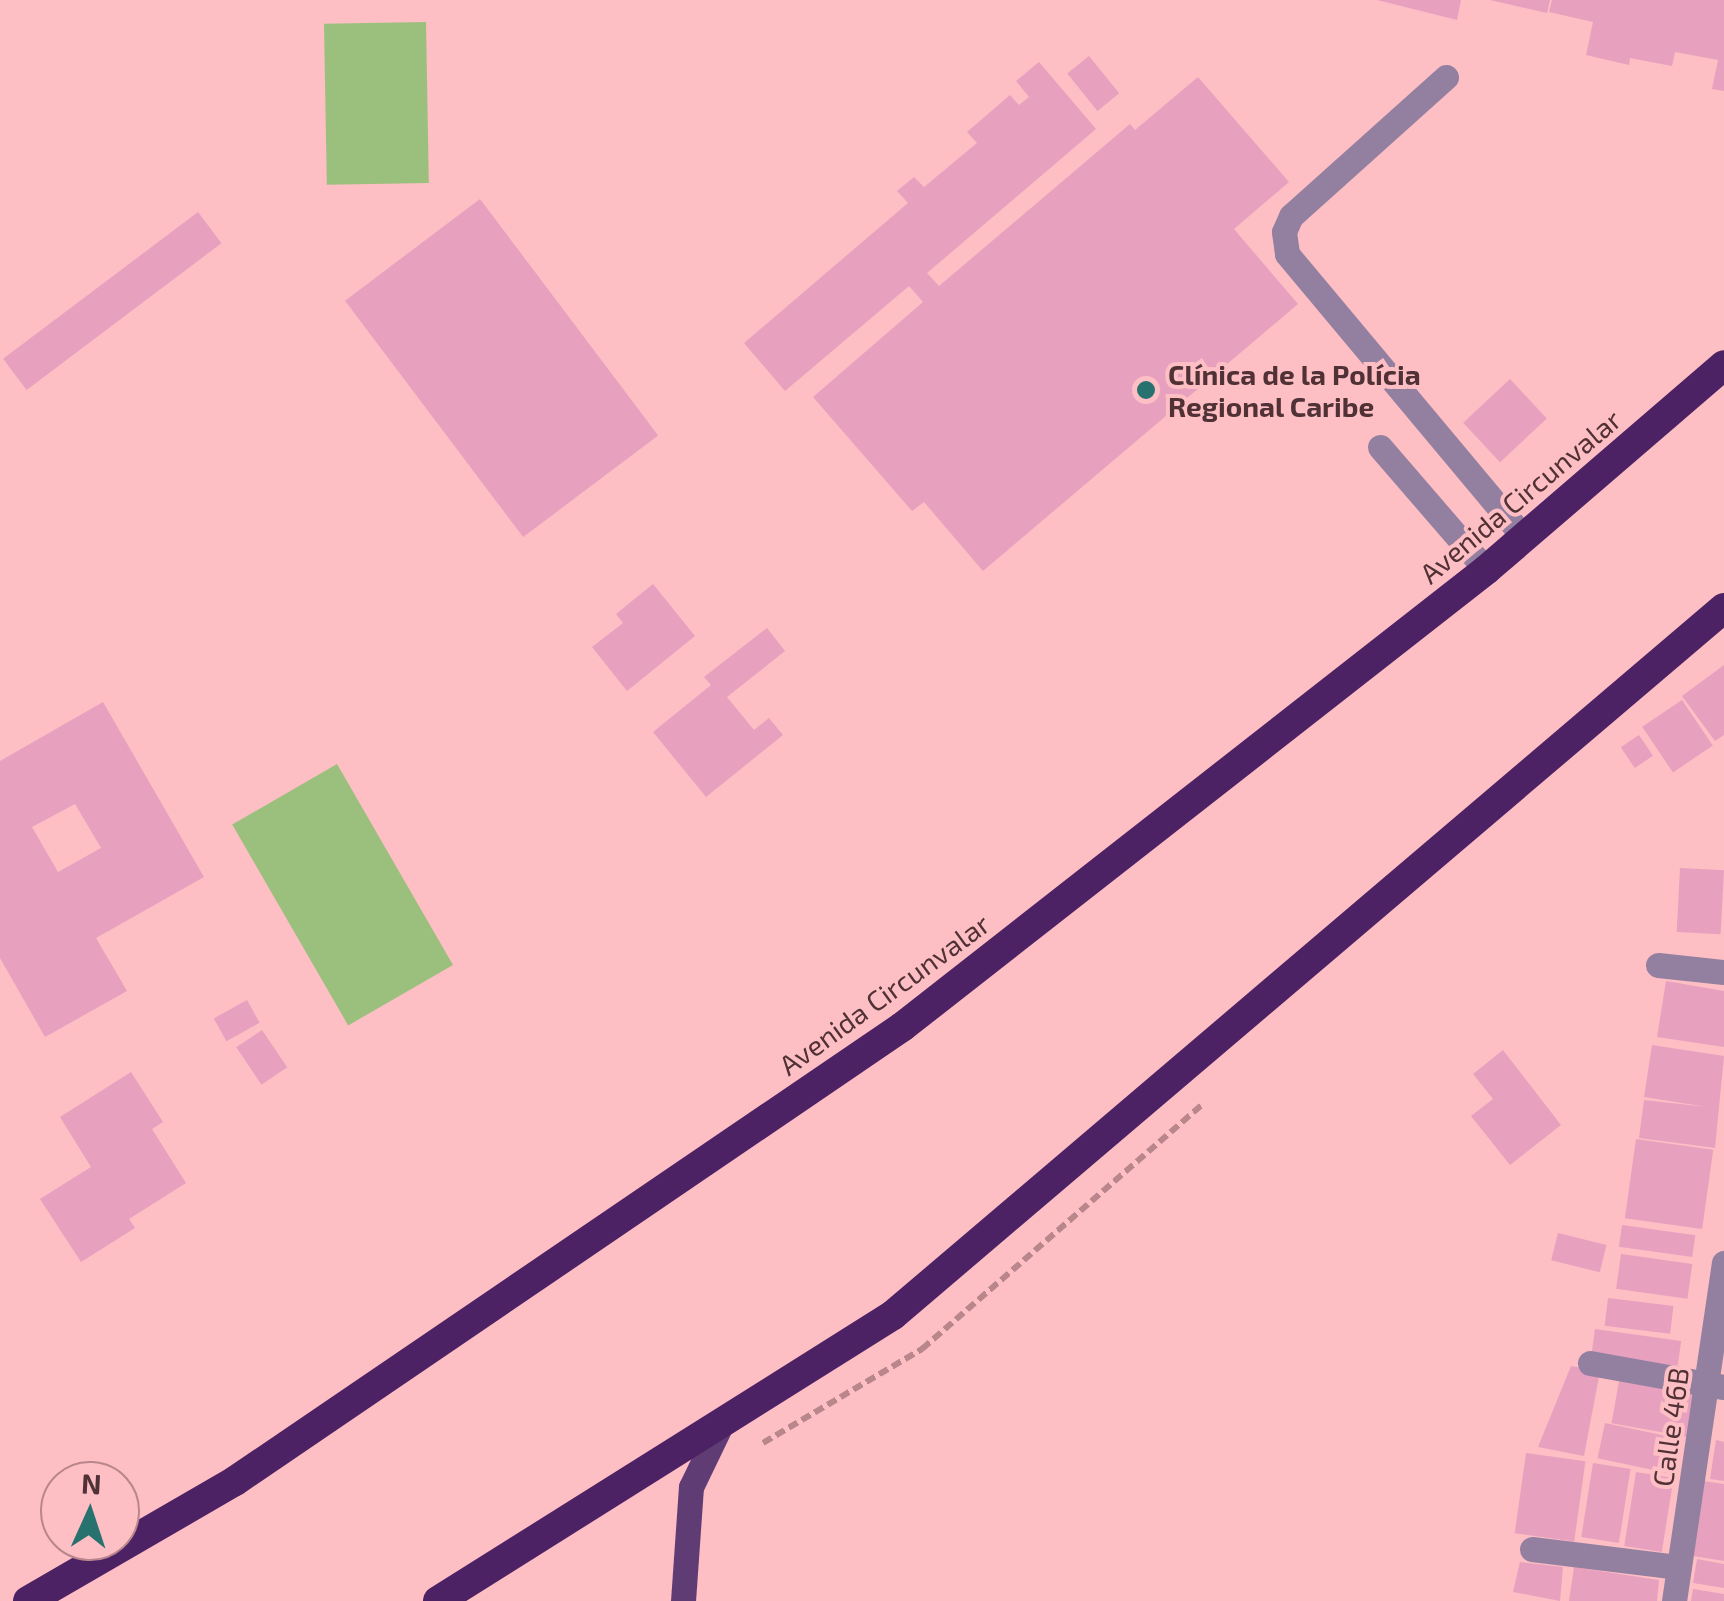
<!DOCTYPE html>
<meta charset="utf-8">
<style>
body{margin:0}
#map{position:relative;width:1724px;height:1601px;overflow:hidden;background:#fdbec4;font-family:"Exo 2",sans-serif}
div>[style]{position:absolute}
.green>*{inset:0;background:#9bc07e;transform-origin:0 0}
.building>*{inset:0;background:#e7a1bf;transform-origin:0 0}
.path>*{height:6px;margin-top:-3px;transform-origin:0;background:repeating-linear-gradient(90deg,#b8868b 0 10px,transparent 0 15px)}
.minor>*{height:25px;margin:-12.5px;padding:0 12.5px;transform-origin:12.5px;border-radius:12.5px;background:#9380a0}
.major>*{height:25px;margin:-12.5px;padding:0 12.5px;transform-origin:12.5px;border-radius:12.5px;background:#603c74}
.highway>*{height:30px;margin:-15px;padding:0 15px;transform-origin:15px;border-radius:15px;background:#4d2264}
.dots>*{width:28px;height:28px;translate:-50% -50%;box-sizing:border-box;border:5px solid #fdbec4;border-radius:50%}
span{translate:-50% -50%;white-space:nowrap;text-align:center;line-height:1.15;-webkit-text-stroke:8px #fdbec4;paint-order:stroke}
.poi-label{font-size:28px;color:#503135;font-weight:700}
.left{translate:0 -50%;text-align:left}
.street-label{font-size:28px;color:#503135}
.north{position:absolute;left:40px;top:1461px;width:100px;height:100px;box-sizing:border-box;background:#fdbec4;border:2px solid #b8868b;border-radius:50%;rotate:3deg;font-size:28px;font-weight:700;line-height:40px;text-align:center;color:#503135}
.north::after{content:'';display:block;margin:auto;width:35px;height:45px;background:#27716f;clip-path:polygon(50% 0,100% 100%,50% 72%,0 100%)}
</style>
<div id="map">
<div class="green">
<div style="left:426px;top:22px;width:161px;height:102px;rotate:89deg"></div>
<div style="left:337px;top:764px;width:232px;height:121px;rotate:60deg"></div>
</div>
<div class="building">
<div style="clip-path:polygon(1377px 0,1461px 0,1457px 20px)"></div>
<div style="clip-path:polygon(1490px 0,1550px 0,1547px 13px)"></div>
<div style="clip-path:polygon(1552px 0,1724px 0,1724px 91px,1712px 89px,1718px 60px,1675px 52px,1672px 66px,1630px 58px,1629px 65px,1586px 55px,1593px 22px,1549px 12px)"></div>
<div style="left:1089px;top:56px;width:48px;height:28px;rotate:51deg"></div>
<div style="clip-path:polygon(1039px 62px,1096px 129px,927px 273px,939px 286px,1130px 124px,1135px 130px,1198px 77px,1289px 182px,1234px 229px,1298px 304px,983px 571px,924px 502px,912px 511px,813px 397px,923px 302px,909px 286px,785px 391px,744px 343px,908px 203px,897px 191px,914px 177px,924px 187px,977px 143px,967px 132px,1010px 95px,1019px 105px,1029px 97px,1016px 81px)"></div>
<div style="left:480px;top:199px;width:296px;height:169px;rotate:53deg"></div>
<div style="left:198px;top:212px;width:39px;height:244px;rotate:53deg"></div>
<div style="left:1510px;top:379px;width:54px;height:64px;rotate:47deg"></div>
<div style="clip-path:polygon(653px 584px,695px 636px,627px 691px,592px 647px,623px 623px,616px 614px)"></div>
<div style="clip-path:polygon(767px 628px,785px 651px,727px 697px,754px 730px,769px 718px,783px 735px,706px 797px,653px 732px,711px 685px,704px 677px)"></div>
<div style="clip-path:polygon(1724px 665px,1724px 735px,1715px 741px,1682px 696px)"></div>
<div style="left:1682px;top:700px;width:55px;height:48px;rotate:56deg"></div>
<div style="clip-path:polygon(evenodd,103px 702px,204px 877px,96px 938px,127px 991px,45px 1037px,0 958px,0 761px,103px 702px,75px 804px,101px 848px,58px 872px,32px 827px,75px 804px)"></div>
<div style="left:1639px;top:735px;width:25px;height:22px;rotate:56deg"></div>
<div style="left:1680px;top:868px;width:44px;height:64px;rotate:3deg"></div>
<div style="clip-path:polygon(1666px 981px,1724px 991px,1724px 1047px,1657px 1037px)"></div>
<div style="left:247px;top:1000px;width:26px;height:38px;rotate:61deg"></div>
<div style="left:262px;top:1030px;width:45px;height:31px;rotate:56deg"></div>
<div style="clip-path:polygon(1652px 1045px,1724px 1056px,1715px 1148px,1639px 1138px,1644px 1100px,1707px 1107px,1644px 1097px)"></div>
<div style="clip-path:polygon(1503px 1050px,1561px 1125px,1510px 1165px,1471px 1116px,1493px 1099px,1473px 1074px)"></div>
<div style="clip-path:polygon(131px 1072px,163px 1122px,152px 1129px,186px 1183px,129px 1219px,135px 1228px,81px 1262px,40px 1199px,91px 1167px,60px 1117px)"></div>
<div style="left:1636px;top:1139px;width:78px;height:80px;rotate:8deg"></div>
<div style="left:1622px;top:1225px;width:74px;height:22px;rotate:8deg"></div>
<div style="left:1558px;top:1233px;width:50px;height:28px;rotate:14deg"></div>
<div style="left:1621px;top:1254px;width:72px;height:35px;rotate:8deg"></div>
<div style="left:1608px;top:1298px;width:66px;height:28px;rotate:7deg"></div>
<div style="left:1595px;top:1329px;width:87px;height:26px;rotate:8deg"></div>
<div style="clip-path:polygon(1571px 1366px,1600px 1371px,1584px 1456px,1538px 1447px)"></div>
<div style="left:1619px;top:1381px;width:78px;height:43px;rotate:10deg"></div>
<div style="left:1605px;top:1423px;width:75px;height:36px;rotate:12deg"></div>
<div style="clip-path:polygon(1716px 1440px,1724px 1442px,1724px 1481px,1710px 1479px)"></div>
<div style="left:1526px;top:1453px;width:60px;height:81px;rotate:8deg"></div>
<div style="left:1593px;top:1463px;width:38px;height:75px;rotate:9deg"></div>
<div style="left:1636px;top:1472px;width:38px;height:75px;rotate:9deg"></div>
<div style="clip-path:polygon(1703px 1481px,1724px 1484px,1724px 1561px,1693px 1556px)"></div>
<div style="clip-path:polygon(1697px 1559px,1724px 1564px,1724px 1588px,1693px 1583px)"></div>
<div style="clip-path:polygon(1520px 1562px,1563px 1567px,1560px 1601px,1513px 1592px)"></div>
<div style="clip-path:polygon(1574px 1567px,1659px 1580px,1657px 1601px,1569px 1601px)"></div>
<div style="clip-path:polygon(1693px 1589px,1724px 1594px,1724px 1601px,1691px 1601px)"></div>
</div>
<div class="path">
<div style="left:763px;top:1443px;width:185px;rotate:-30.6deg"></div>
<div style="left:922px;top:1349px;width:373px;rotate:-41.1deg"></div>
</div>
<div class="minor">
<div style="left:1446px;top:77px;width:208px;rotate:138.1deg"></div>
<div style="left:1291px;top:216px;width:17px;rotate:114deg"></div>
<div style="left:1284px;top:232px;width:22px;rotate:82deg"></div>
<div style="left:1287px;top:254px;width:369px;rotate:50.1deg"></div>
<div style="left:1380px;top:447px;width:162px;rotate:49.2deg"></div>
<div style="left:1658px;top:965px;width:66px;rotate:6.1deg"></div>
<div style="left:1590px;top:1363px;width:136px;rotate:10.2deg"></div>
<div style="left:1532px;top:1549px;width:148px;rotate:7deg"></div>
<div style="left:1674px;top:1601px;width:342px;rotate:-81.6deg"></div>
</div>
<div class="major">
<div style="left:683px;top:1601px;width:114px;rotate:-86deg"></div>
<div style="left:691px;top:1487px;width:64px;rotate:-64.2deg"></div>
</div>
<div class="highway">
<div style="left:28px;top:1601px;width:239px;rotate:-30.1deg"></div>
<div style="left:235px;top:1481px;width:807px;rotate:-34.24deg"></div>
<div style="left:902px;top:1027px;width:742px;rotate:-38.04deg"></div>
<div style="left:1486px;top:570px;width:314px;rotate:-40.7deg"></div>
<div style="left:438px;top:1601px;width:537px;rotate:-32.15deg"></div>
<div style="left:893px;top:1315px;width:1091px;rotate:-40.39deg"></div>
</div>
<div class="dots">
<div style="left:1146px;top:390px;background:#27716f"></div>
</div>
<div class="poi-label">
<span class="left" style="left:1168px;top:390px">Clínica de la Polícia<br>Regional Caribe</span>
</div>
<div class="street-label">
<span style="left:1520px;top:496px;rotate:-40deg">Avenida Circunvalar</span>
<span style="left:884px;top:994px;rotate:-36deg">Avenida Circunvalar</span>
<span style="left:1670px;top:1427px;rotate:-82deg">Calle 46B</span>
</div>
<div class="north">N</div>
</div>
